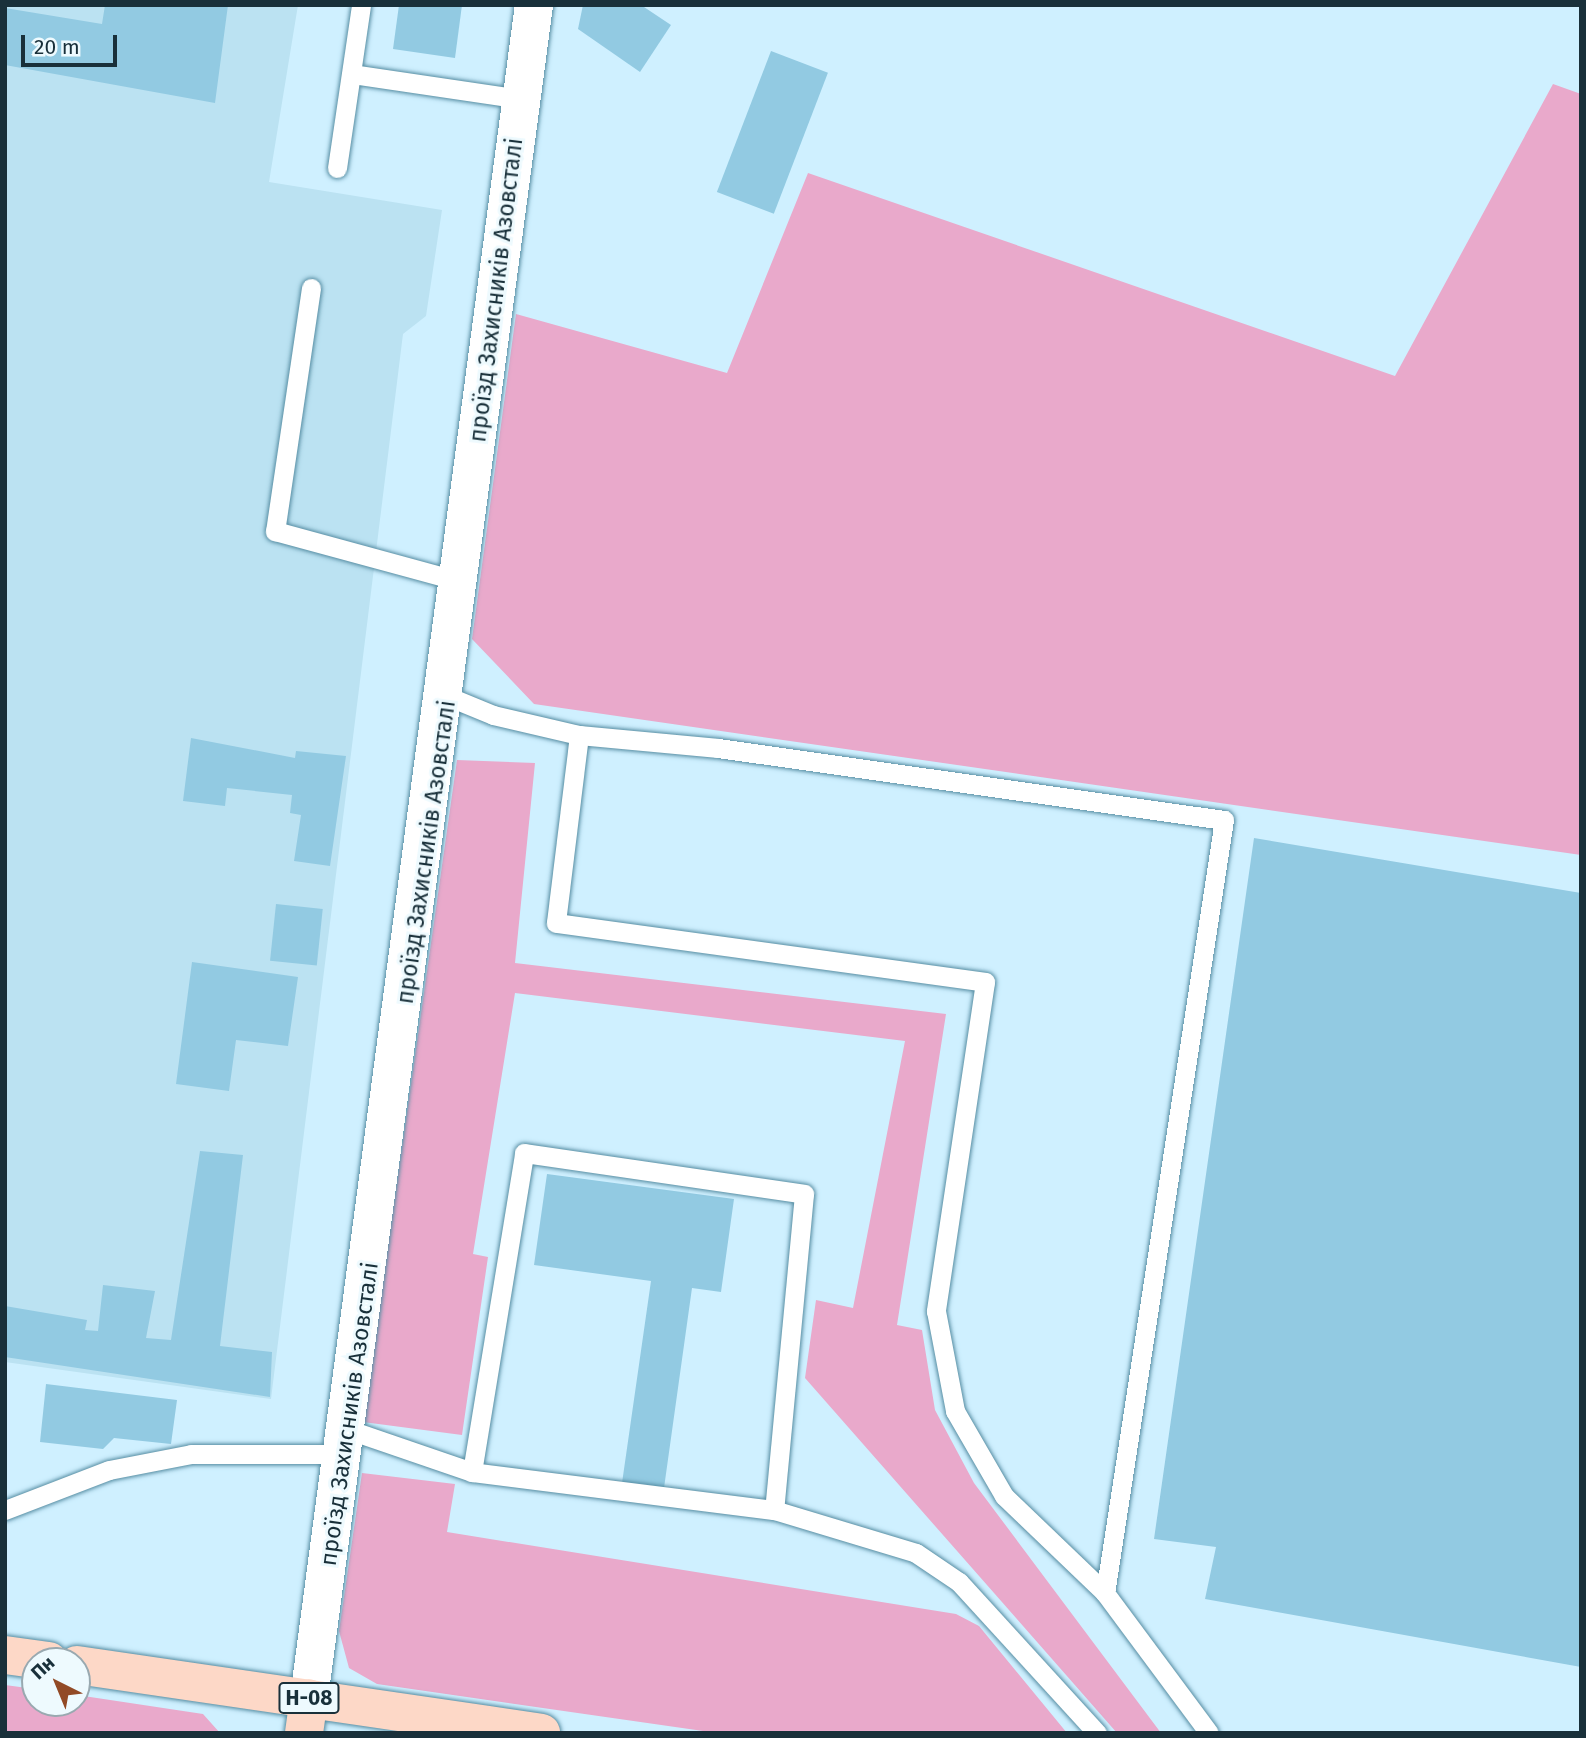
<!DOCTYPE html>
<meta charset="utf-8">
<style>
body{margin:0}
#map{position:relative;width:1586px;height:1738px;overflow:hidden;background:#cff0ff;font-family:"Fira Sans",sans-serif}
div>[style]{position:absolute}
.built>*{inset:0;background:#bbe2f2}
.green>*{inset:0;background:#e9a9cb}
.building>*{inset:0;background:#92cae2;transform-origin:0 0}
.roads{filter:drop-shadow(0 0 2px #568da3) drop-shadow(0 0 2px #568da3)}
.service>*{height:19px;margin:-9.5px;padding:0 9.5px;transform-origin:9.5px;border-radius:9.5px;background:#fff}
.tertiary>*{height:38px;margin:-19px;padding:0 19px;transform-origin:19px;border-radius:19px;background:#fff}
.primary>*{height:38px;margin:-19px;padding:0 19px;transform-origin:19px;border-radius:19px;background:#fdd8c7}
span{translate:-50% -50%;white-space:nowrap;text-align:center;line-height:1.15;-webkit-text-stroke:6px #eefafe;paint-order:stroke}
.shield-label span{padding:2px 5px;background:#eefafe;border:2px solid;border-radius:5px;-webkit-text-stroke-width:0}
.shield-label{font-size:21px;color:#19303a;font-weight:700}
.street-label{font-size:23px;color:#19303a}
.frame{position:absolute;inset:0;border:7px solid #19303a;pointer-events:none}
.north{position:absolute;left:21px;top:1647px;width:70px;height:70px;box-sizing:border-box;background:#eefafe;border:2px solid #99a9b0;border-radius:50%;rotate:317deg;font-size:19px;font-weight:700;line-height:28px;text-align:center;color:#19303a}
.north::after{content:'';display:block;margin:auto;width:24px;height:32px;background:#924a26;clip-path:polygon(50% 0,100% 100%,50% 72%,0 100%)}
.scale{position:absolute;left:21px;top:35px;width:96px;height:32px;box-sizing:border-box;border:4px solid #19303a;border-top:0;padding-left:9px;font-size:21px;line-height:24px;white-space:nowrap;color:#19303a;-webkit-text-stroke:5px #eefafe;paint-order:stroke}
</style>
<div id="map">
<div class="built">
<div style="clip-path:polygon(5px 5px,298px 5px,269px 182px,442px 210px,426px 316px,403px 334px,271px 1399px,5px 1362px)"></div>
</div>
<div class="green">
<div style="clip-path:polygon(1553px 84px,1581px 94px,1581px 855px,534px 704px,472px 639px,516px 314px,727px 373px,808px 173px,1395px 376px)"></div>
<div style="clip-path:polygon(457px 760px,535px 763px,515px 963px,946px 1014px,897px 1325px,922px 1330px,935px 1410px,974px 1483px,1161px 1733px,1117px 1733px,805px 1378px,816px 1300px,853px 1308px,905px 1041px,515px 993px,473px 1254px,488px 1257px,462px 1435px,363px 1422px)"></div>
<div style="clip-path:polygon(362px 1473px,455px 1484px,447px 1532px,956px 1614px,979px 1626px,1067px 1733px,717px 1733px,377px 1684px,349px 1668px,339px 1631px)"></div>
<div style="clip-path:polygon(5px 1685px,35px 1689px,35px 1703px,77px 1703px,77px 1695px,203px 1714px,220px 1733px,5px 1733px)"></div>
</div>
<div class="building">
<div style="clip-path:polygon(105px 5px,228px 5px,215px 103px,5px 65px,5px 8px,102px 24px)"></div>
<div style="clip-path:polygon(399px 5px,462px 5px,455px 58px,393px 49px)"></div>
<div style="clip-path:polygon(583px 5px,641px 5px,671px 25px,640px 72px,578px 29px)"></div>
<div style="left:771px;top:51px;width:61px;height:151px;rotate:21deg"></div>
<div style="clip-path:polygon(191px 738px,295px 758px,296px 751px,346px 756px,330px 866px,294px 861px,301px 815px,290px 813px,292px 795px,227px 788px,225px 806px,183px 801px)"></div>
<div style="clip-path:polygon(1254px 838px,1581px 893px,1581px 1667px,1205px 1599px,1216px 1547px,1154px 1539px)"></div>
<div style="left:276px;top:904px;width:47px;height:57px;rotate:6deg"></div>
<div style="clip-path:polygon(192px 962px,298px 977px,288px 1046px,236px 1040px,229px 1091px,176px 1084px)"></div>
<div style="clip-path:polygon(200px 1151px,243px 1155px,220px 1346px,272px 1352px,270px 1397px,5px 1357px,5px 1306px,87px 1320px,85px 1330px,98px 1331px,103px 1285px,155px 1291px,146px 1338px,171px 1340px)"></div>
<div style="clip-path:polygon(547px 1174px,734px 1199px,721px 1292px,692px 1288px,664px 1488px,622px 1483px,651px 1281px,534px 1265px)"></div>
<div style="clip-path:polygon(46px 1384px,177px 1400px,171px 1444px,114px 1438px,103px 1449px,40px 1442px)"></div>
</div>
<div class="roads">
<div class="service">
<div style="left:352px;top:74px;width:171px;rotate:8.4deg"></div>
<div style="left:337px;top:168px;width:165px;rotate:-81.6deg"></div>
<div style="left:311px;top:288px;width:246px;rotate:98.4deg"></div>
<div style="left:275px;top:531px;width:191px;rotate:15.2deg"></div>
<div style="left:447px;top:696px;width:50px;rotate:22.4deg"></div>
<div style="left:493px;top:715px;width:88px;rotate:13.1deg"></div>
<div style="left:579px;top:735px;width:140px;rotate:5.3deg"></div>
<div style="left:718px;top:748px;width:511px;rotate:8.1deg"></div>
<div style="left:1224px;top:820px;width:782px;rotate:98.75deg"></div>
<div style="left:579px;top:735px;width:189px;rotate:97deg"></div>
<div style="left:556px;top:923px;width:433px;rotate:7.8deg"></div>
<div style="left:985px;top:982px;width:333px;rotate:98.5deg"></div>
<div style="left:936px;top:1311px;width:102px;rotate:79.2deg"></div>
<div style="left:955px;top:1411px;width:98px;rotate:60deg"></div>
<div style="left:1004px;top:1496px;width:140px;rotate:43.8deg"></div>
<div style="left:1105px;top:1593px;width:174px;rotate:53.4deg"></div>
<div style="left:347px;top:1429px;width:132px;rotate:19deg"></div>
<div style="left:472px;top:1472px;width:304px;rotate:7.2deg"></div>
<div style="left:774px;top:1510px;width:148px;rotate:16.8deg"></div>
<div style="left:916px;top:1553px;width:52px;rotate:34deg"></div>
<div style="left:959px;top:1582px;width:205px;rotate:47.6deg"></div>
<div style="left:472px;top:1472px;width:323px;rotate:-80.7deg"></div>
<div style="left:524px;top:1153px;width:283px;rotate:8.3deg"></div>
<div style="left:804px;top:1194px;width:317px;rotate:95.4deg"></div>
<div style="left:5px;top:1510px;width:111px;rotate:-21deg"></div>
<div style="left:109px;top:1470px;width:84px;rotate:-11deg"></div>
<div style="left:191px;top:1454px;width:153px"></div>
</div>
<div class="tertiary">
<div style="left:309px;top:1698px;width:1708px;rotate:-82.43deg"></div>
</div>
<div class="primary">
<div style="left:5px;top:1655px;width:44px;rotate:7.8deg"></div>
<div style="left:77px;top:1665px;width:469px;rotate:8.3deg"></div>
<div style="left:304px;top:1733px;width:35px;rotate:-82deg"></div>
</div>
</div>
<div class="shield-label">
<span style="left:309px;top:1698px">Н-08</span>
</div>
<div class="street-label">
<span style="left:496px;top:290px;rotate:-83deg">проїзд Захисників Азовсталі</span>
<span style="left:426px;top:852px;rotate:-82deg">проїзд Захисників Азовсталі</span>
<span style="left:349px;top:1414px;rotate:-82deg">проїзд Захисників Азовсталі</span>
</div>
<div class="frame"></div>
<div class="north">Пн</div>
<div class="scale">20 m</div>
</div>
